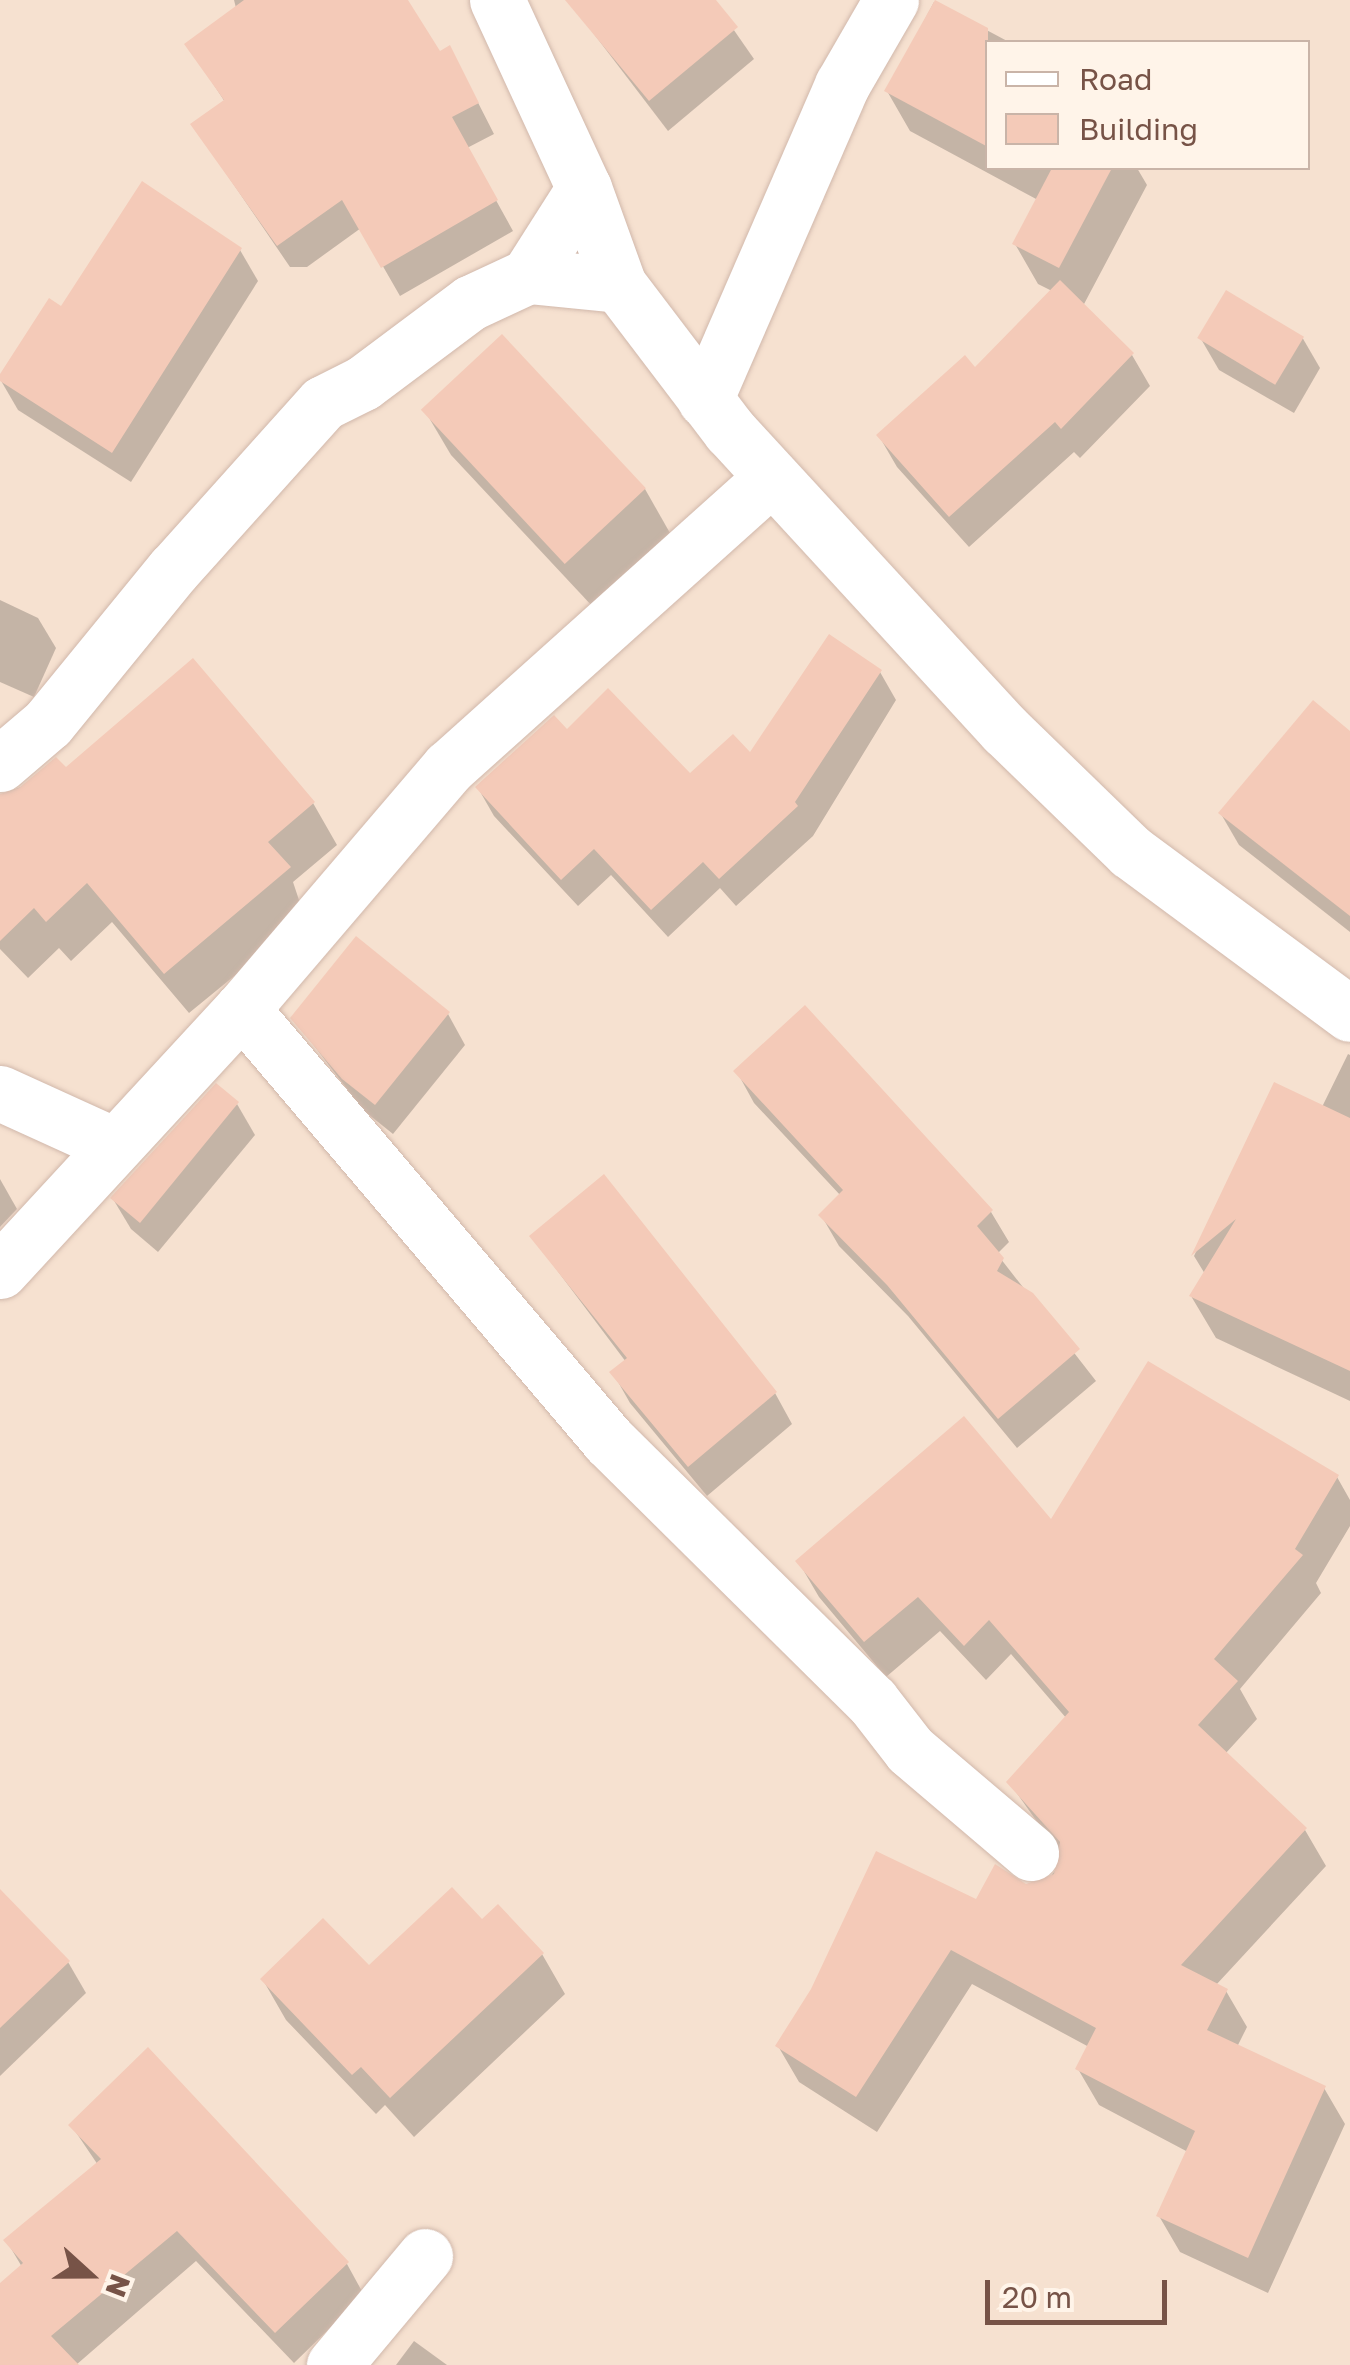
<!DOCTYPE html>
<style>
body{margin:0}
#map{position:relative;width:1350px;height:2365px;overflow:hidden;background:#fdf0e2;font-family:"Golos Text",sans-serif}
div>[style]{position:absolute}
.residential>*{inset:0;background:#f6e1d0}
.shadow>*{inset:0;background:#0003}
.building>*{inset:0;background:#f4cab8;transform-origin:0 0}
.roads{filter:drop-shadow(0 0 2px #d1b8ab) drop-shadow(0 0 2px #d1b8ab)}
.street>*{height:55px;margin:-27.5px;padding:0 27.5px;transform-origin:27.5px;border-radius:27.5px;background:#fff}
span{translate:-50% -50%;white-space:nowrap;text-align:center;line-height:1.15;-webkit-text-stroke:9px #fff4e9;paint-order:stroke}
.legend{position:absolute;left:985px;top:40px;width:325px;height:130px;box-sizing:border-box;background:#fff4e9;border:2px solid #c9b4a8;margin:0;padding:12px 18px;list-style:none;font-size:30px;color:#775347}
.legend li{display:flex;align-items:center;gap:20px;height:50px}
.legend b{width:50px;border:2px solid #c9b4a8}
.north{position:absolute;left:40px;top:2225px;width:100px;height:100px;-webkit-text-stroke:8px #fff4e9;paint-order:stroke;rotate:111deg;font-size:28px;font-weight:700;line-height:40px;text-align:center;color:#775347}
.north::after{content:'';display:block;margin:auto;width:35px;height:45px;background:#775347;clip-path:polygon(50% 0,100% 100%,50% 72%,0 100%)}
.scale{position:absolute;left:985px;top:2280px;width:182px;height:45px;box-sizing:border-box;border:5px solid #775347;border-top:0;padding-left:12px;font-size:30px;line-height:35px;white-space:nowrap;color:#775347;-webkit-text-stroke:8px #fff4e9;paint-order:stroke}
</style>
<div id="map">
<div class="residential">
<div style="clip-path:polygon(evenodd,0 0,1350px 0,1350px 2365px,0 2365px,0 0,988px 42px,1308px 42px,1308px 168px,988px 168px,988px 42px)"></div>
</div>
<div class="shadow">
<div style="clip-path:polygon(234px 0,405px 0,439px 54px,466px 79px,494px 134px,467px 148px,513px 231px,400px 296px,361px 228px,307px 267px,290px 267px,193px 125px,225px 102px,187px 44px,236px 8px)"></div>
<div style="clip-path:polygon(568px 0,713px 0,754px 59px,668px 131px)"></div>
<div style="clip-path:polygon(934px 2px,1009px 42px,988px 42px,988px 168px,1137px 168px,1147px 185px,1083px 306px,1132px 355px,1150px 386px,1080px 458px,1074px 452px,969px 547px,897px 467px,879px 436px,975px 370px,1052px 291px,1038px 284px,1015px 244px,1038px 200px,910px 131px,887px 91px)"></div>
<div style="clip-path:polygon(240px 250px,258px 281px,131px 482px,18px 410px,0 379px,62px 309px)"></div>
<div style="clip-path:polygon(1302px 337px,1320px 368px,1294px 413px,1219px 370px,1201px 339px)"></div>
<div style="clip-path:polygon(425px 411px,645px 489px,670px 533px,593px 607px,451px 455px)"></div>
<div style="clip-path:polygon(0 600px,38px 618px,56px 648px,34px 697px,0 682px)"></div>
<div style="clip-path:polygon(880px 672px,896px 700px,813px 836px,736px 906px,720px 888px,668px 937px,611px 875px,578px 906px,494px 816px,478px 788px,567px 733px,690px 777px,750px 756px)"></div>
<div style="clip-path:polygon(1350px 735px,1350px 932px,1239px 845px,1221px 814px)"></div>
<div style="clip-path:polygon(65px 770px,313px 803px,337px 845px,293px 882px,305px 918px,189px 1013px,112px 922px,71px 961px,59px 948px,28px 978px,0 949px,0 795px)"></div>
<div style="clip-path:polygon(448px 1014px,465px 1045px,393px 1134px,363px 1110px,293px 1018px)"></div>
<div style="clip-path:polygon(1348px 1054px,1350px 1055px,1350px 1401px,1216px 1338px,1191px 1296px,1205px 1274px,1194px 1256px,1275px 1085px,1322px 1107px)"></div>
<div style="clip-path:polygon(737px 1072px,991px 1212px,1009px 1242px,997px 1254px,1096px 1381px,1017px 1448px,908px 1316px,839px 1246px,821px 1215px,841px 1196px,754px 1103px)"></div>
<div style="clip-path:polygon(237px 1104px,255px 1135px,158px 1252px,131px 1229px,113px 1199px)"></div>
<div style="clip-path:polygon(0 1179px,17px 1209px,0 1227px)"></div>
<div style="clip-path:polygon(532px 1237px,775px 1393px,792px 1424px,707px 1496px,630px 1403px,613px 1373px,626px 1362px)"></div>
<div style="clip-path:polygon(1337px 1477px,1350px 1500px,1350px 1526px,1316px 1583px,1321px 1593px,1240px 1689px,1257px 1719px,1225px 1754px,1305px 1830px,1326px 1866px,1216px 1985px,1226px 1991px,1247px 2027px,1237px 2047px,1324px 2088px,1345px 2124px,1268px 2293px,1180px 2252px,1159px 2216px,1188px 2152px,1099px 2105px,1078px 2069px,1089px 2047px,972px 1984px,877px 2132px,799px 2082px,778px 2046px,977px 1902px,1044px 1884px,1064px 1860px,1009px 1782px,1067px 1719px,1011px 1654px,986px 1680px,940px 1631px,886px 1677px,819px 1597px,798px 1561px)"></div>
<div style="clip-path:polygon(0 1892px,68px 1962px,86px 1993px,0 2076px)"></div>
<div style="clip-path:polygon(481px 1922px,542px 1954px,565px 1994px,414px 2137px,385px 2105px,376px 2114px,286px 2020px,263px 1980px,369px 1968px)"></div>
<div style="clip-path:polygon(71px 2125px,347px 2264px,364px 2295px,294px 2363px,196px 2261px,76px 2365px,0 2365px,0 2289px,22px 2267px,6px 2240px,98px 2165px)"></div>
<div style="clip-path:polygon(414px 2341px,447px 2365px,396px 2365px)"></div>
</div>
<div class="building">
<div style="clip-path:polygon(244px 0,408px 0,440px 51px,450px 45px,479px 103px,452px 117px,498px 200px,381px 268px,342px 200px,277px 246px,190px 124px,224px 100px,184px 44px)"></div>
<div style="clip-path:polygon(565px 0,716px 0,738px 27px,649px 101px)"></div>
<div style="clip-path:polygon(935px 0,988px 28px,988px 147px,884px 91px)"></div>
<div style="clip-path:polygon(1052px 168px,1112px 168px,1059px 268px,1012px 244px)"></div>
<div style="clip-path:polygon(142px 181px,242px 248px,112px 453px,0 381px,0 374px,49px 298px,61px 306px)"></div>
<div style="clip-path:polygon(1060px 280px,1134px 353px,1061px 429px,1055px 422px,949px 517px,876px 435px,965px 355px,975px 367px)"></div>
<div style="left:1226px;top:290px;width:91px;height:56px;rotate:31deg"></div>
<div style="left:502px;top:334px;width:211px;height:111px;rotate:47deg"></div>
<div style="clip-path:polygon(829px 634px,882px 670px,795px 802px,798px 806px,719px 879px,703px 862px,651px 910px,594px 849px,561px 880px,475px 787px,554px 715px,567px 729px,608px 688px,690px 773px,733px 734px,750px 752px)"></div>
<div style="clip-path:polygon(193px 658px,315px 802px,268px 842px,291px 867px,164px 974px,87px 883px,46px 922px,34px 908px,0 941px,0 794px,19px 788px,56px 757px,66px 767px)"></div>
<div style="clip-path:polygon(1313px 700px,1350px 731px,1350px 916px,1218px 813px)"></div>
<div style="clip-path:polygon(356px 936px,450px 1012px,375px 1105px,342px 1079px,290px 1018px)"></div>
<div style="clip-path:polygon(805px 1005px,993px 1210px,977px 1226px,1004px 1258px,997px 1271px,1033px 1293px,1080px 1349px,998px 1419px,887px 1285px,818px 1215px,843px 1190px,733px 1071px)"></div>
<div style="clip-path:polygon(1274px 1082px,1350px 1118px,1350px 1371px,1189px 1296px,1236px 1219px,1191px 1256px)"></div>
<div style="clip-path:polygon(216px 1083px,239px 1102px,140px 1223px,110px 1198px)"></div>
<div style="clip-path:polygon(604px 1174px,777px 1392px,688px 1467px,609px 1372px,627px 1358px,529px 1236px)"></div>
<div style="clip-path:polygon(1148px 1361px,1339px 1475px,1295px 1549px,1303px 1555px,1214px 1659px,1238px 1681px,1198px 1725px,1307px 1828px,1181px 1965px,1228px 1989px,1207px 2030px,1326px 2086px,1248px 2258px,1156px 2216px,1195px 2131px,1075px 2069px,1096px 2028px,951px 1950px,856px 2097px,775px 2046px,811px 1989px,876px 1851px,976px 1899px,995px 1864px,1026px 1884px,1054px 1874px,1060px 1842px,1006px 1782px,1069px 1712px,989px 1620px,964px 1646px,918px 1597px,864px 1642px,795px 1561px,964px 1416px,1051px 1519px)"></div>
<div style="clip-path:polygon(452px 1887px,482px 1919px,498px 1904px,544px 1953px,390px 2098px,361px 2067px,352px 2075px,260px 1979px,323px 1918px,369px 1965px)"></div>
<div style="clip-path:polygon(0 1889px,70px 1961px,0 2028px)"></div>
<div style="clip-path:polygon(148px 2047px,349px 2262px,275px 2333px,177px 2231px,51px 2336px,79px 2365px,0 2365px,0 2283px,23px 2263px,3px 2240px,101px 2159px,68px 2125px)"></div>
</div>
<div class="roads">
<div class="street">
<div style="left:497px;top:0;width:207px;rotate:65.2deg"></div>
<div style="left:584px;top:188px;width:103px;rotate:70.2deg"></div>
<div style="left:619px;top:285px;width:183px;rotate:52.8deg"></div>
<div style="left:730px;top:431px;width:406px;rotate:47.4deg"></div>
<div style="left:1005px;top:730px;width:175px;rotate:44.1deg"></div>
<div style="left:1131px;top:852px;width:272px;rotate:36.5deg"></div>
<div style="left:528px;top:276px;width:104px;rotate:-57.5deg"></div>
<div style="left:705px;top:400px;width:344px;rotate:-66.5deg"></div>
<div style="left:842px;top:85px;width:98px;rotate:-60deg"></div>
<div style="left:0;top:764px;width:63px;rotate:-40.5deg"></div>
<div style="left:48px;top:723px;width:198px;rotate:-50.8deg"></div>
<div style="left:173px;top:570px;width:224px;rotate:-48.1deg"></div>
<div style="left:323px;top:403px;width:45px;rotate:-26.6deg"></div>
<div style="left:363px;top:383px;width:134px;rotate:-36.8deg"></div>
<div style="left:470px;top:303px;width:64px;rotate:-25deg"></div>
<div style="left:528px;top:276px;width:91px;rotate:5.6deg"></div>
<div style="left:242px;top:1009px;width:567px;rotate:49.65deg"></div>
<div style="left:609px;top:1441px;width:370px;rotate:44.7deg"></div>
<div style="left:872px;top:1701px;width:62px;rotate:52.2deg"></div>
<div style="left:910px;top:1750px;width:159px;rotate:40.4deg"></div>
<div style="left:0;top:1093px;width:125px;rotate:24.5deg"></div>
<div style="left:0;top:1271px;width:357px;rotate:-47.3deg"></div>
<div style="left:242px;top:1009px;width:318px;rotate:-49.5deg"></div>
<div style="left:449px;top:767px;width:423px;rotate:-41.9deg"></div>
<div style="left:334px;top:2365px;width:142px;rotate:-50.1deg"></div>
</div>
</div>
<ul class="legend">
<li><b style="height:12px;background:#fff"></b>Road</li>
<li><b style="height:28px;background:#f4cab8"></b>Building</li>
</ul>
<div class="north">N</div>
<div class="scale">20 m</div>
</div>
